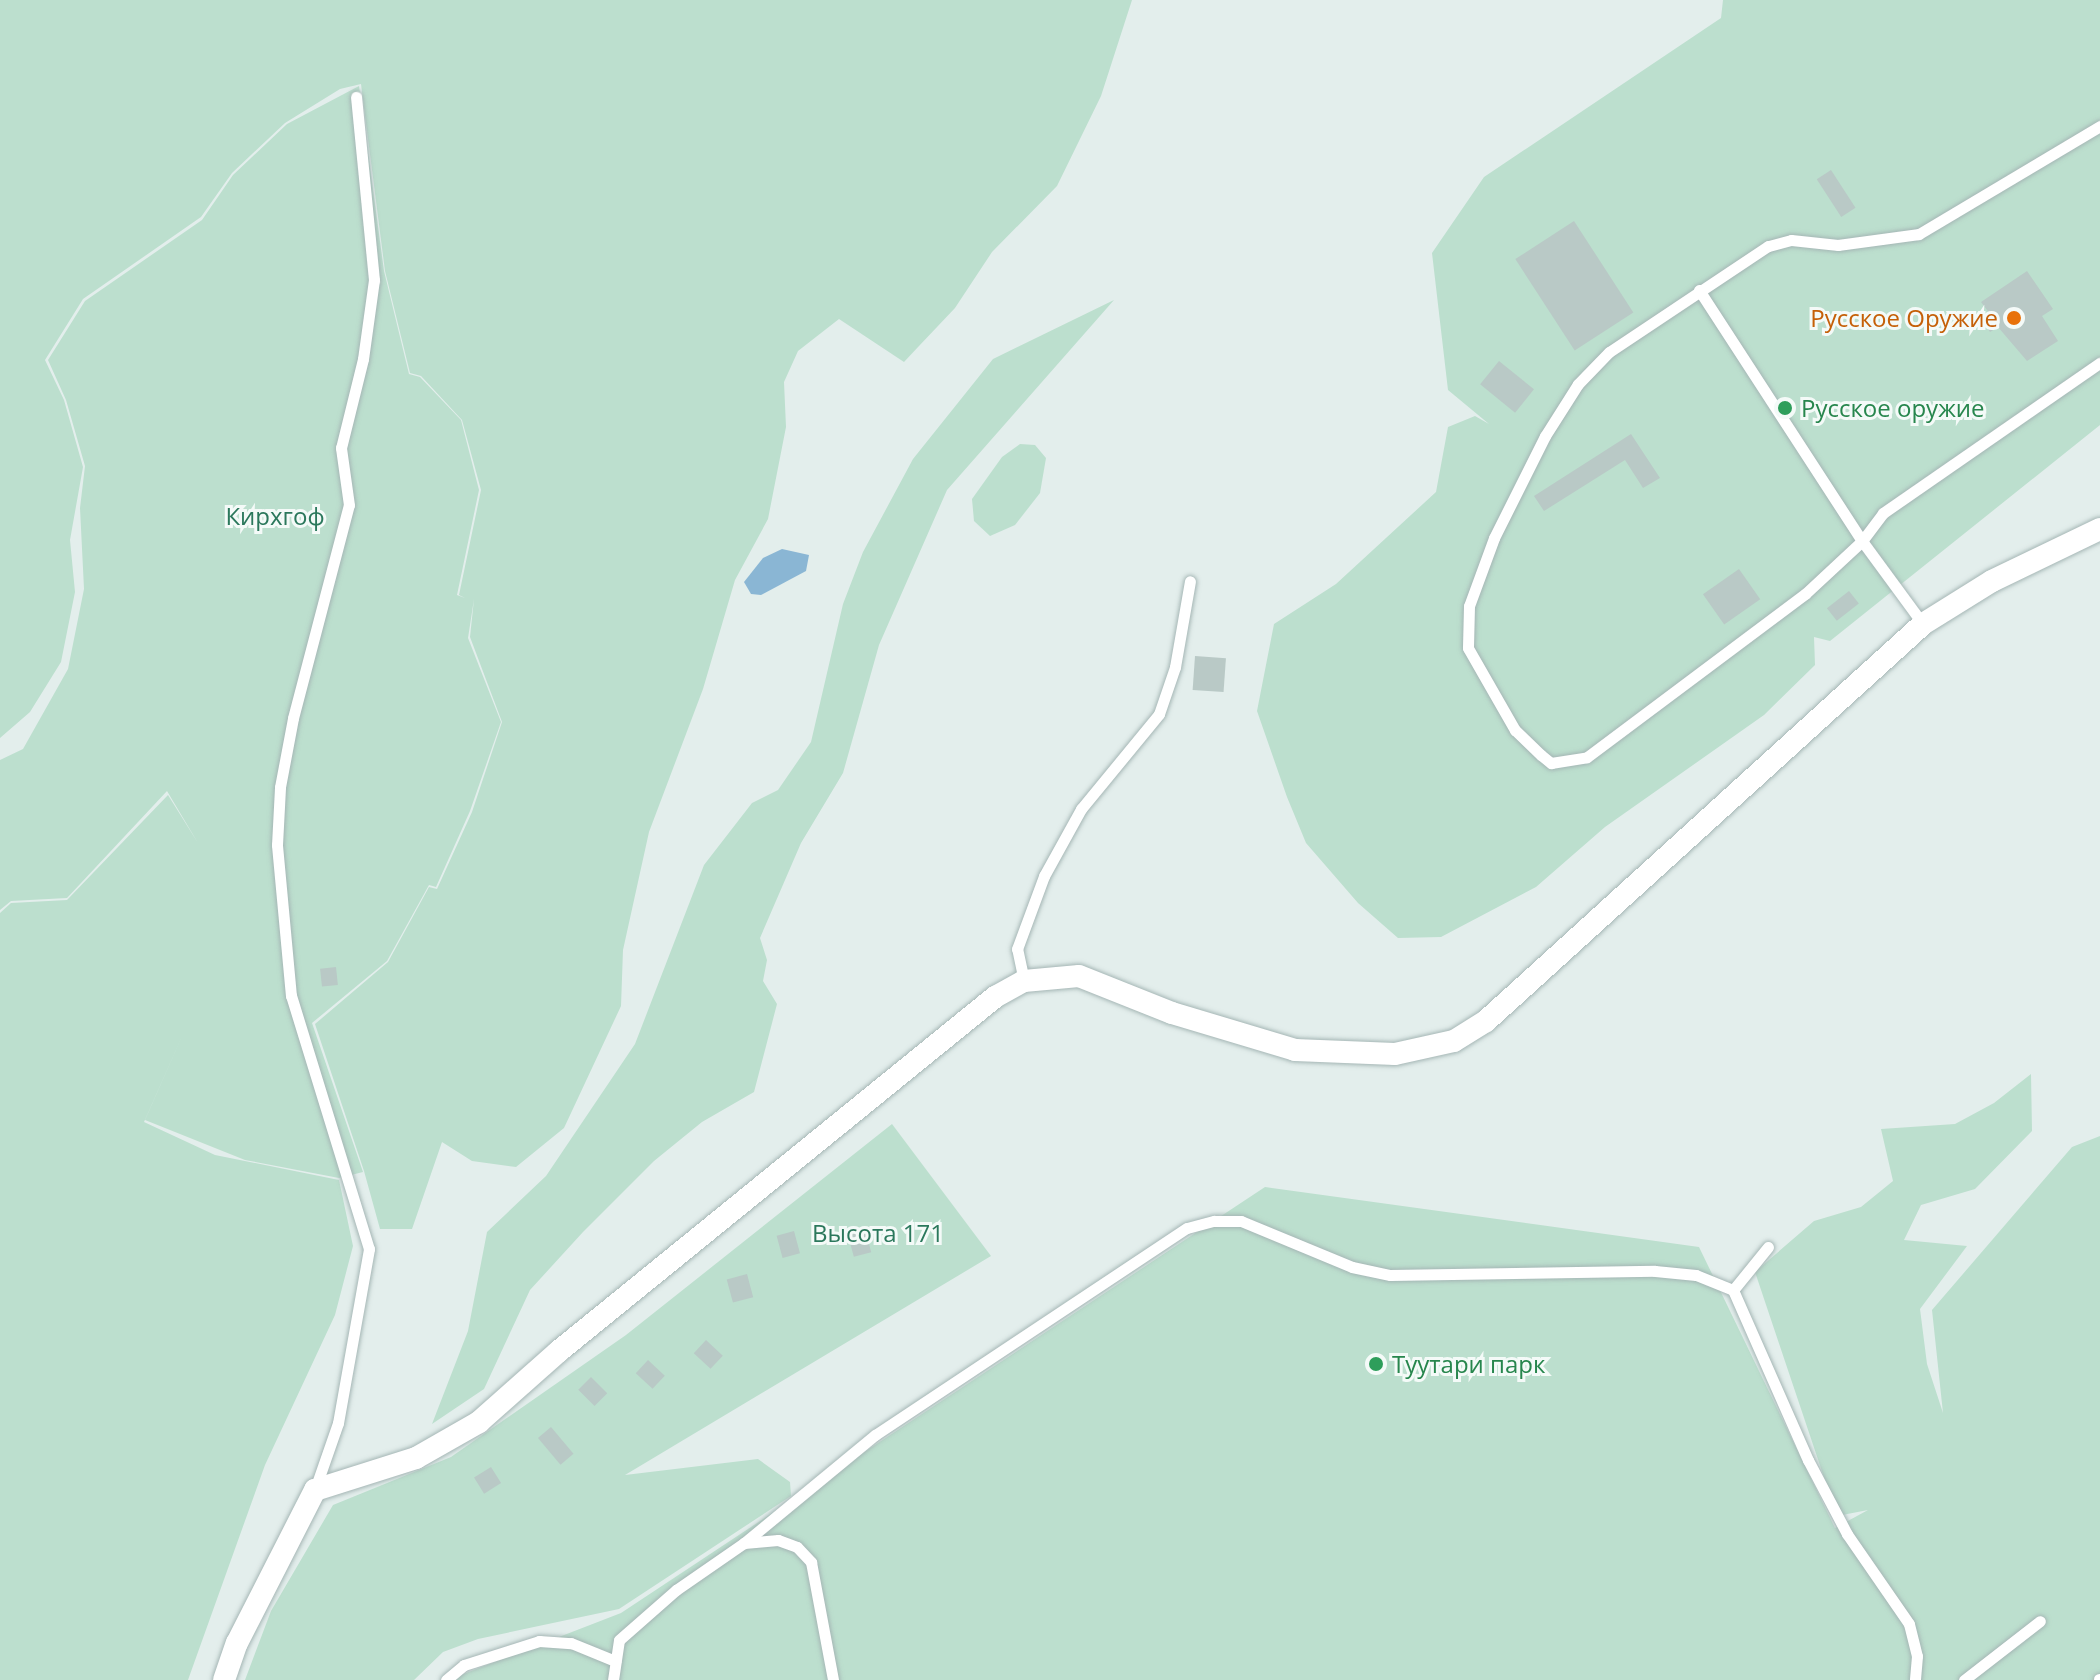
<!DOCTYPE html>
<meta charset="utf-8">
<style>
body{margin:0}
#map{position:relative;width:2100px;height:1680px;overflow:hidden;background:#e3eeec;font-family:"Open Sans",sans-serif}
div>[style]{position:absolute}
.green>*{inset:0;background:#bcdfce}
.water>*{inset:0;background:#8ab6d4}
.building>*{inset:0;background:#b9c9c6;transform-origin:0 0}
.roads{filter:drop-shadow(0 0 2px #a5b6b5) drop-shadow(0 0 2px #a5b6b5)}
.lane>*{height:11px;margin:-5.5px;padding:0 5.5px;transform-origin:5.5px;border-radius:5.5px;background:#fff}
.street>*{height:22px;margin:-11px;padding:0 11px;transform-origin:11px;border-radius:11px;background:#fff}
.dots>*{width:22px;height:22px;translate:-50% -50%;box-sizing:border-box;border:4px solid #f4faf8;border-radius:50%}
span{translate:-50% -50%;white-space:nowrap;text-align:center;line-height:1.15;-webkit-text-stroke:6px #f4faf8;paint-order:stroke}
.food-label{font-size:24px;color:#c56008}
.right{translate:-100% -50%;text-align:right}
.leisure-label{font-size:24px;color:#27864d}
.left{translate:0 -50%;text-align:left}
.park-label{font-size:24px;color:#2b785c}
</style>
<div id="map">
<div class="green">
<div style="clip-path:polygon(0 0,1132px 0,1101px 96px,1057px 186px,992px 252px,955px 308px,919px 346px,904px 362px,839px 319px,798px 351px,784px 382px,786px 427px,768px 519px,735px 580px,703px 689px,649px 832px,623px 950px,621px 1006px,564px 1128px,516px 1167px,472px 1161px,442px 1142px,412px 1229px,380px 1229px,364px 1171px,315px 1024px,388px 962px,429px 887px,437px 889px,472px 812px,502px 722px,470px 637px,474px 599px,468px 638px,501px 722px,470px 811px,436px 887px,429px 885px,387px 961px,312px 1023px,363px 1172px,339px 1178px,245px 1160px,145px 1120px,190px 1018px,144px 1122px,215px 1155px,339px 1180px,353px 1246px,335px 1315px,265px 1465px,188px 1680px,0 1680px,0 913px,11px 903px,67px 900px,168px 795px,198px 843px,167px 791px,67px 898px,11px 901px,0 910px,0 760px,23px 749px,68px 669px,84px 589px,80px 508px,85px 466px,66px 400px,48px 360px,85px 301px,202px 220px,233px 175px,287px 124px,359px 86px,384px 271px,409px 374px,420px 377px,461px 420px,479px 490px,457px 595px,465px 598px,459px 595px,481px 490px,462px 420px,421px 376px,410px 373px,385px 271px,361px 84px,340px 89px,285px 123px,232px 173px,201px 217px,83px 299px,45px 360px,64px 400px,83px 467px,70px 540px,75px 592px,61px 662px,30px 712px,0 738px)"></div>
<div style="clip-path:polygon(1723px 0,2100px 0,2100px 425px,1830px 641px,1814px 637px,1815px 665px,1764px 715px,1605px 827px,1536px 887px,1441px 937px,1398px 938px,1358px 903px,1306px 843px,1287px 797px,1257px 711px,1274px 624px,1336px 584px,1436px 492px,1448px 427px,1475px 416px,1489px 424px,1448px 390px,1432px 253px,1484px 177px,1721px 18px)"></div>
<div style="clip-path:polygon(1114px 300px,947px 490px,879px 645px,843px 773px,801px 843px,760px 938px,767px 960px,763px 981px,777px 1004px,754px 1092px,702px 1122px,654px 1161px,583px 1232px,530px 1290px,484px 1389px,432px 1424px,468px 1331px,487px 1232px,546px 1176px,635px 1044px,704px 865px,752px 803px,778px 790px,811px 742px,843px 604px,863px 552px,913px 459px,993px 359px)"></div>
<div style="clip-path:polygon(1020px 444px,1035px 445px,1046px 458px,1040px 493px,1015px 525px,990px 536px,974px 521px,972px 499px,1002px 457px)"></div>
<div style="clip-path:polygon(2031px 1074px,2032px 1131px,1975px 1189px,1921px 1205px,1904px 1240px,1967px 1246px,1920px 1309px,1927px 1364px,1943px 1413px,1932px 1310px,2072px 1147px,2100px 1136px,2100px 1680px,448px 1680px,621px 1613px,1265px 1187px,1699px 1247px,1835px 1528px,1868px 1510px,1837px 1516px,1755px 1272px,1814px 1221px,1861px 1207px,1893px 1181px,1881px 1129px,1955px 1124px,1994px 1103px)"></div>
<div style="clip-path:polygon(892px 1124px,991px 1256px,625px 1475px,758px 1459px,790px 1482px,791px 1496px,619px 1609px,478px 1639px,443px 1652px,414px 1680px,245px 1680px,271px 1611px,333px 1505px,451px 1457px,626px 1335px)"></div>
</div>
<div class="water">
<div style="clip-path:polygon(782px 549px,809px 555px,806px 571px,761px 595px,751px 594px,744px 582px,763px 558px)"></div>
</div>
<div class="building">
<div style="left:1831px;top:170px;width:45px;height:17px;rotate:57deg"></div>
<div style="left:1574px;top:221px;width:109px;height:70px;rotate:57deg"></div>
<div style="clip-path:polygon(2027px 271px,2053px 309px,2042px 316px,2058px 341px,2027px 361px,1998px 327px,1990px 332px,1982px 320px,1990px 314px,1981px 302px)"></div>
<div style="left:1499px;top:361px;width:45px;height:30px;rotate:39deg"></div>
<div style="clip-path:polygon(1631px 434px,1660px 478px,1643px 488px,1625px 460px,1544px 511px,1534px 496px)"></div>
<div style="left:1739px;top:569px;width:37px;height:44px;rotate:55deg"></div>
<div style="left:1849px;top:591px;width:16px;height:28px;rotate:52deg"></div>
<div style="left:1195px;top:656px;width:31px;height:34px;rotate:4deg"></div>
<div style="left:336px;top:967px;width:18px;height:16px;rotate:84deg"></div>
<div style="left:865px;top:1229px;width:24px;height:18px;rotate:75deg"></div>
<div style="left:794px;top:1231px;width:23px;height:18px;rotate:75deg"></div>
<div style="left:747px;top:1274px;width:24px;height:21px;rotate:75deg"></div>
<div style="left:706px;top:1340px;width:23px;height:18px;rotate:43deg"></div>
<div style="left:648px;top:1360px;width:23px;height:18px;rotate:43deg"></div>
<div style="left:591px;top:1377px;width:23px;height:18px;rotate:45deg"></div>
<div style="left:551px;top:1427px;width:35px;height:17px;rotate:50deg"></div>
<div style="left:491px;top:1467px;width:19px;height:20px;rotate:58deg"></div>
</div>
<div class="roads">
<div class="lane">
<div style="left:2100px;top:126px;width:211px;rotate:149.2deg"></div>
<div style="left:1919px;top:234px;width:82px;rotate:172.3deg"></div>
<div style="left:1838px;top:245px;width:47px;rotate:-173.9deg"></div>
<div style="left:1791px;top:240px;width:24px;rotate:165deg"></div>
<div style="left:1768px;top:246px;width:191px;rotate:146.3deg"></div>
<div style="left:1609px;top:352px;width:45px;rotate:134.1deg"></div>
<div style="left:1578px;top:384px;width:62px;rotate:122.4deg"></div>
<div style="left:1545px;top:436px;width:114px;rotate:116.6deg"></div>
<div style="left:1494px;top:538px;width:72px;rotate:110.2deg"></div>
<div style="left:1469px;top:606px;width:42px;rotate:91.4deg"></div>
<div style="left:1468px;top:648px;width:95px;rotate:60.2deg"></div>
<div style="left:1515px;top:730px;width:36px;rotate:44deg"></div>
<div style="left:1541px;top:755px;width:13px;rotate:39deg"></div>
<div style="left:1551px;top:763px;width:36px;rotate:-9deg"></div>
<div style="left:1587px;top:757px;width:272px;rotate:-36.8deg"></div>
<div style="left:1805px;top:594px;width:78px;rotate:-42.9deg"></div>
<div style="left:1862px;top:541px;width:35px;rotate:-53deg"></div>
<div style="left:1883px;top:513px;width:264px;rotate:-34.7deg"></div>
<div style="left:1699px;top:290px;width:299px;rotate:57deg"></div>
<div style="left:1862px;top:541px;width:103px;rotate:53.7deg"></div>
<div style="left:1024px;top:981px;width:33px;rotate:-102deg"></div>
<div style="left:1017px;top:949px;width:78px;rotate:-69.7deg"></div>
<div style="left:1044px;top:876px;width:77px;rotate:-61.1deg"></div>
<div style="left:1081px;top:809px;width:123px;rotate:-50.6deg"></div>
<div style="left:1159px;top:714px;width:50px;rotate:-71.2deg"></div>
<div style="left:1175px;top:667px;width:87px;rotate:-80.1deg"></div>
<div style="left:1768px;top:1247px;width:55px;rotate:129.1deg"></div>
<div style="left:1733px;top:1290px;width:186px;rotate:66.2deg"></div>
<div style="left:1808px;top:1460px;width:84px;rotate:62.2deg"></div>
<div style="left:1847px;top:1534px;width:109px;rotate:55.4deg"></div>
<div style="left:1909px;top:1624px;width:33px;rotate:76deg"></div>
<div style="left:1917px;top:1656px;width:24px;rotate:95deg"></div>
<div style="left:315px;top:1489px;width:70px;rotate:-70.8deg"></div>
<div style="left:338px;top:1423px;width:177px;rotate:-79.9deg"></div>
<div style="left:369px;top:1249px;width:265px;rotate:-107.1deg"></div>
<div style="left:291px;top:996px;width:152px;rotate:-95.3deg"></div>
<div style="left:277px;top:845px;width:58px;rotate:-87deg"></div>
<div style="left:280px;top:787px;width:70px;rotate:-79.3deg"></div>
<div style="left:293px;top:718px;width:220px;rotate:-75.3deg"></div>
<div style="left:349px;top:505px;width:58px;rotate:-98deg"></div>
<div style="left:341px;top:448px;width:92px;rotate:-76.1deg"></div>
<div style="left:363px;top:359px;width:80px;rotate:-82.1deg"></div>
<div style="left:374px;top:280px;width:184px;rotate:-95.6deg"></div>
<div style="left:744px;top:1543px;width:170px;rotate:-39.5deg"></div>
<div style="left:875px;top:1435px;width:374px;rotate:-33.6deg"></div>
<div style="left:1187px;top:1228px;width:28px;rotate:-15deg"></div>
<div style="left:1214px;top:1221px;width:27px"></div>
<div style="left:1241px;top:1221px;width:120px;rotate:22.5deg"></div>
<div style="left:1352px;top:1267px;width:39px;rotate:12deg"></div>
<div style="left:1390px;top:1275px;width:265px;rotate:-0.9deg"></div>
<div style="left:1655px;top:1271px;width:41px;rotate:5.6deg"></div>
<div style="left:1696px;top:1275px;width:40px;rotate:22deg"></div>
<div style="left:2099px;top:1679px;width:1px"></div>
<div style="left:446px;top:1680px;width:23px;rotate:-40deg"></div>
<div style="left:464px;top:1665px;width:79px;rotate:-17.7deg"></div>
<div style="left:539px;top:1641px;width:32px;rotate:4deg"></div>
<div style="left:571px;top:1643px;width:48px;rotate:22.2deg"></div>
<div style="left:613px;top:1680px;width:40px;rotate:-81.5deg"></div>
<div style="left:619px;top:1640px;width:76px;rotate:-41.3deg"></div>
<div style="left:676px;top:1590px;width:83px;rotate:-34.7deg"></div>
<div style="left:744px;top:1543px;width:34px;rotate:-5deg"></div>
<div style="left:778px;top:1540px;width:20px;rotate:20deg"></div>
<div style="left:797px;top:1547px;width:21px;rotate:47deg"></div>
<div style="left:811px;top:1562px;width:120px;rotate:79.4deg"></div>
<div style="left:1964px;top:1680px;width:96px;rotate:-37.8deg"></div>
</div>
<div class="street">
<div style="left:224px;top:1680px;width:39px;rotate:-71deg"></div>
<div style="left:237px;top:1643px;width:172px;rotate:-63deg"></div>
<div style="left:315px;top:1490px;width:106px;rotate:-17.6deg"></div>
<div style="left:416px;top:1458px;width:73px;rotate:-29.7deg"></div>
<div style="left:479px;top:1422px;width:107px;rotate:-41.6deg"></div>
<div style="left:559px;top:1351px;width:562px;rotate:-39.07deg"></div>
<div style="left:995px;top:997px;width:33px;rotate:-29deg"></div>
<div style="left:1024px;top:981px;width:55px;rotate:-5.2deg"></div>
<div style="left:1079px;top:976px;width:100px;rotate:21.7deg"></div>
<div style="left:1172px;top:1013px;width:128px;rotate:16.7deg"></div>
<div style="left:1295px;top:1050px;width:100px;rotate:2.3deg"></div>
<div style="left:1395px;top:1054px;width:60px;rotate:-12.4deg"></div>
<div style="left:1454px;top:1041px;width:38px;rotate:-32deg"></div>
<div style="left:1486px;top:1021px;width:590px;rotate:-42.25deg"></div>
<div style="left:1923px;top:624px;width:81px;rotate:-31.9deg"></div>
<div style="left:1992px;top:581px;width:120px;rotate:-25.7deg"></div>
</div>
</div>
<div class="dots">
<div style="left:2014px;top:318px;background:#e8710a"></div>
<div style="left:1785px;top:408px;background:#2e9e5b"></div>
<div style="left:1376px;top:1364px;background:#2e9e5b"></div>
</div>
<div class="food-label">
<span class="right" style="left:1998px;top:318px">Русское Оружие</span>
</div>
<div class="leisure-label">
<span class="left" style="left:1801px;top:408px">Русское оружие</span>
<span class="left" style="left:1392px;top:1364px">Туутари парк</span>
</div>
<div class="park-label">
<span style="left:275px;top:516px">Кирхгоф</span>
<span style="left:878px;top:1233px">Высота 171</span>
</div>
</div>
